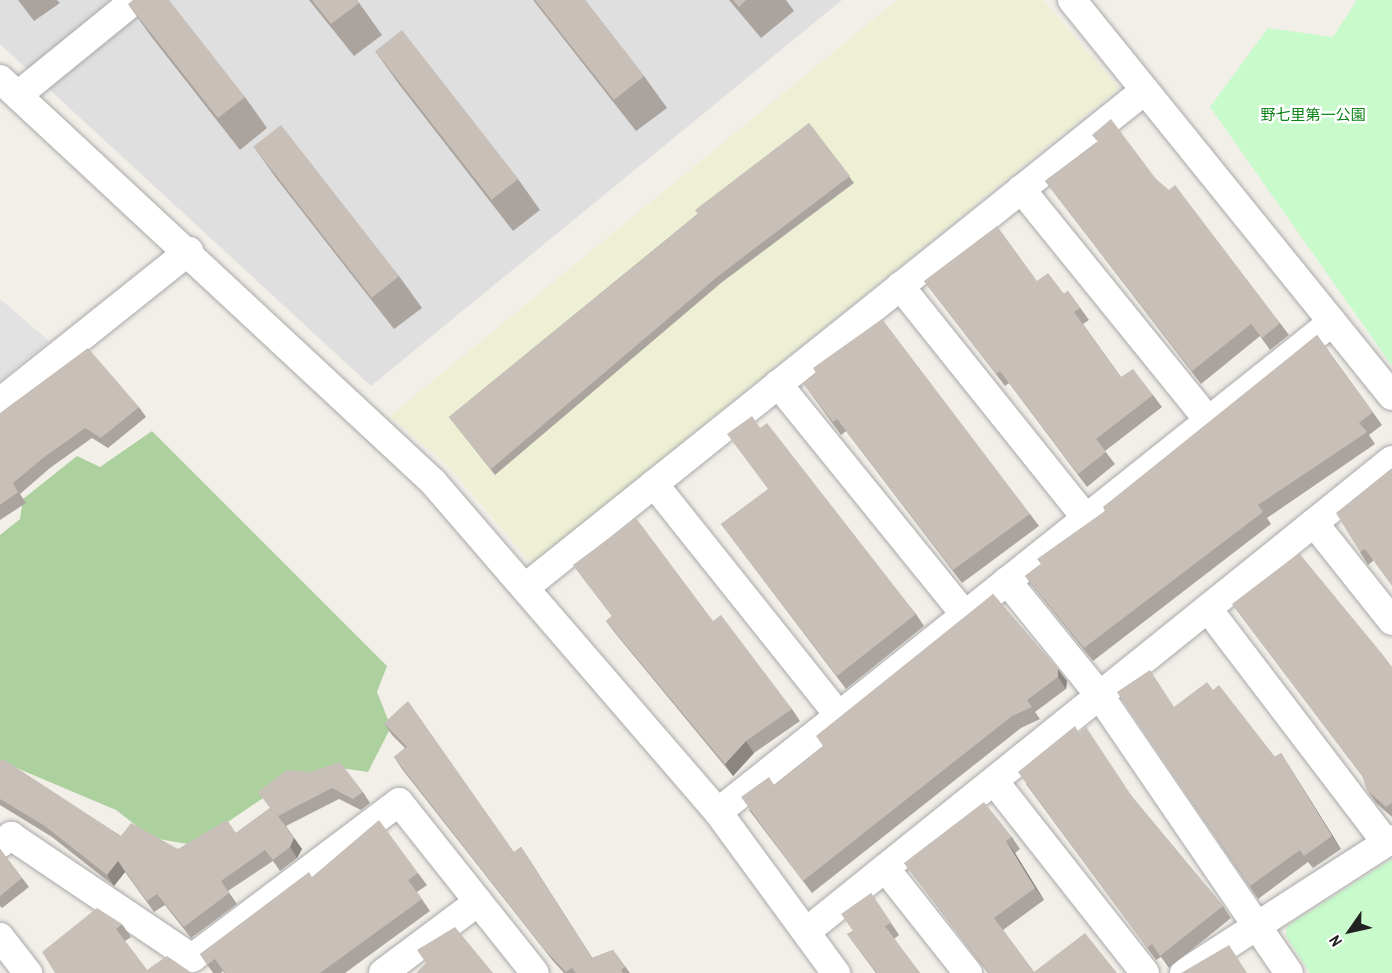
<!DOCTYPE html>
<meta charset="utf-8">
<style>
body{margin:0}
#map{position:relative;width:1392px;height:973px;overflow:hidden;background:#f2efe9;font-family:"Archivo Narrow","Noto Sans JP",sans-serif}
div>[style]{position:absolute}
.residential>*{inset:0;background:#e0dfdf}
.farmland>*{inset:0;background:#eef0d5}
.forest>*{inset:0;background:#add19e}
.park>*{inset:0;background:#c8facc}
.parking>*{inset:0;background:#e2e2e2}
.roads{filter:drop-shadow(0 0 2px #a9a9a9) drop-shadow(0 0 2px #a9a9a9)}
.street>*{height:28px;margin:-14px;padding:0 14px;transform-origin:14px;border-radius:14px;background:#fff}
.wall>*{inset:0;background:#aba49e}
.shaded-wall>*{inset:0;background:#8b8681}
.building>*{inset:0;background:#c7bfb8;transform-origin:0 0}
span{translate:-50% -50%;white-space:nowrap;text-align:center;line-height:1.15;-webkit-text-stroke:5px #fff;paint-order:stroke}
.park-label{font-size:15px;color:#0c8416}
.north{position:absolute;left:1320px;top:901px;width:60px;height:60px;-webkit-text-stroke:4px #fff;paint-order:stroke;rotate:236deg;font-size:16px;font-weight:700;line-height:24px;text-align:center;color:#222}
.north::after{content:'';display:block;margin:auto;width:21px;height:27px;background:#222;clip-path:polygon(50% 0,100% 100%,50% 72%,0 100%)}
</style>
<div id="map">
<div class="residential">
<div style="clip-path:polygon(0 0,842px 0,371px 386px,0 44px)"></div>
</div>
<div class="farmland">
<div style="clip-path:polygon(897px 0,1043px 0,1119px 88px,532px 564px,448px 466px,390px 416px)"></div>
</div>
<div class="forest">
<div style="clip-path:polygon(152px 431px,387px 666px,377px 692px,391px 727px,368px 772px,334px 767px,297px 775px,194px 845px,152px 838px,116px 810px,0 761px,0 535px,20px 519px,23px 499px,77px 456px,100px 467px)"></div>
</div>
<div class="park">
<div style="clip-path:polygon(1357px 0,1392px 0,1392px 366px,1210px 107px,1268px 28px,1333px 37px)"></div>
<div style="clip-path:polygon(1392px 859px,1392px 973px,1310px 973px,1286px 936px,1287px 926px)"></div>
</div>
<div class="parking">
<div style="clip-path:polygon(0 299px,49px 341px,0 381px)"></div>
</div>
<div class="roads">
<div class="street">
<div style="left:1072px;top:0;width:509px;rotate:51.06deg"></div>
<div style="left:0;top:79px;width:592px;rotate:42.94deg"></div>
<div style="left:433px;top:482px;width:436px;rotate:49.2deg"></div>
<div style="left:718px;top:812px;width:200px;rotate:53.8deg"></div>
<div style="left:18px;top:95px;width:151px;rotate:-39.1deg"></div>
<div style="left:1021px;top:189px;width:296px;rotate:51deg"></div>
<div style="left:900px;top:286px;width:297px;rotate:51.3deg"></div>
<div style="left:778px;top:384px;width:297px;rotate:51deg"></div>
<div style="left:0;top:402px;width:242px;rotate:-38.6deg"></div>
<div style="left:654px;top:484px;width:297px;rotate:51.4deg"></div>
<div style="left:1314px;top:523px;width:125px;rotate:51.5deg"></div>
<div style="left:1007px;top:581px;width:148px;rotate:51deg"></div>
<div style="left:1100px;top:696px;width:335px;rotate:55.7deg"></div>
<div style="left:527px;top:586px;width:791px;rotate:-38.74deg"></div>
<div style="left:1208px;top:609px;width:294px;rotate:52.7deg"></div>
<div style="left:994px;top:781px;width:244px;rotate:51.8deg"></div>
<div style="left:718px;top:812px;width:786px;rotate:-38.59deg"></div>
<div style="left:0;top:844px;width:14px;rotate:-36deg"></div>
<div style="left:11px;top:836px;width:218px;rotate:34deg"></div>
<div style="left:192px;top:958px;width:259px;rotate:-37deg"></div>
<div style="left:399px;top:802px;width:218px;rotate:51.5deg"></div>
<div style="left:885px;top:868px;width:134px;rotate:51.7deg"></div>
<div style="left:807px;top:931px;width:751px;rotate:-38.84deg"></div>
<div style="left:0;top:937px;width:46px;rotate:52.1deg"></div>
<div style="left:383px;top:973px;width:119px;rotate:-36.8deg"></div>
<div style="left:1184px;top:973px;width:247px;rotate:-32.8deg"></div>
</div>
</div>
<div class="wall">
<div style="clip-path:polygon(18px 0,57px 0,60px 3px,34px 21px)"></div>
<div style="clip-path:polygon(309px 0,357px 0,382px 35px,354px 56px)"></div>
<div style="clip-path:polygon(533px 0,585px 0,644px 76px,667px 108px,636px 131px)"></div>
<div style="clip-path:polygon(729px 0,786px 0,794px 11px,761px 38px)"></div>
<div style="clip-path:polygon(128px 4px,245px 97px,267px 128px,240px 150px,150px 35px)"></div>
<div style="clip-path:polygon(375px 51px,518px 179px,540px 210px,513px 231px,398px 83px)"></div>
<div style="clip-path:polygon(809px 123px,854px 183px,721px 283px,495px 475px,449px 417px)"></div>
<div style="clip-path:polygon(1097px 142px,1156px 179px,1280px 323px,1289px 335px,1270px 350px,1260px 336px,1201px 384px,1045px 181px)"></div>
<div style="clip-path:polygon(254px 147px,399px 276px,422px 308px,394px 329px,276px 178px)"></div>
<div style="clip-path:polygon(924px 281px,1037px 281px,1064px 294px,1068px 291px,1089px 320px,1083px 324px,1121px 377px,1153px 395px,1162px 407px,1105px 451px,1115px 464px,1087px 487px,1009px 383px,1005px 386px)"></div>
<div style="clip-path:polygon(1317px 335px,1382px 425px,1369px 435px,1375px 444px,1267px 518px,1271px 524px,1093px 661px,1034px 588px,1025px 576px,1041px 564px)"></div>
<div style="clip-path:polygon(816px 373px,1030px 514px,1039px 526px,962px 583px,846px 431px,841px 435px,803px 383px)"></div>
<div style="clip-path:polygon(139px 407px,146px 417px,108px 448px,92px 438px,50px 468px,20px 494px,26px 503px,0 520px,0 413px)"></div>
<div style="clip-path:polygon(760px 428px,916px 614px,924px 626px,846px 689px,721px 524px,768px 490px)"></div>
<div style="clip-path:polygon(1392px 468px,1373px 561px,1368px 565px,1360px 552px)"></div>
<div style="clip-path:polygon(573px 565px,713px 621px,792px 709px,800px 721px,754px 753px,733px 776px,615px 633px,606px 621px,612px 616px)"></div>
<div style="clip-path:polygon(993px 594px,1067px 681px,1066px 689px,1035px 712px,1040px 719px,1021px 728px,812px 893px,749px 810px,774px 785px,823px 746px)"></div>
<div style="clip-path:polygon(1232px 604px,1392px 667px,1392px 817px,1376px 803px,1367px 790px,1363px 777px)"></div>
<div style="clip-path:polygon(1213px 690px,1275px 757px,1281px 753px,1341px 849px,1313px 868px,1308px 862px,1258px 899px,1117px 692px,1174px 707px)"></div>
<div style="clip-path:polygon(384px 723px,514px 852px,521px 847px,592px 958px,613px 950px,630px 973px,564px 973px,553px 961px,402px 769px,394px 757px,405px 748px,392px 735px)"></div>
<div style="clip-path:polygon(1079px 733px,1223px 906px,1231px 918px,1169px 968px,1161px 957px,1156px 960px,1026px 784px)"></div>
<div style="clip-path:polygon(0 761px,121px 836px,178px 849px,236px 833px,270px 808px,287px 770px,363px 792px,370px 803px,361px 810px,339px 799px,286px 826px,302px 849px,297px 858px,280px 871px,273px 861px,228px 891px,237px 904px,191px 938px,165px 905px,154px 912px,125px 872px,114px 886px,52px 837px,0 805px)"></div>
<div style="clip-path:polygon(1012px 837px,1020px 849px,1015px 853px,1044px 900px,1003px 930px,1034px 972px,1117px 973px,988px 973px,904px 863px)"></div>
<div style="clip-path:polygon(0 849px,29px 887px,2px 908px,0 906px)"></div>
<div style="clip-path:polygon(418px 873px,427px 885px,417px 892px,430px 911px,345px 973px,224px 973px,223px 971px,221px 973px,213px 973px,200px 954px,312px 877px)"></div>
<div style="clip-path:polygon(871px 893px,899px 935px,894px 939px,920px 973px,876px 973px,847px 934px,853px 931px)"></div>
<div style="clip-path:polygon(122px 924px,131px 937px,125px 941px,147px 970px,55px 973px)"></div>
</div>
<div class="shaded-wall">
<div style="clip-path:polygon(1058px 669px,1067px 681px,1066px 689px,1058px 677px)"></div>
<div style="clip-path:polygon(746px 741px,754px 753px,733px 776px,725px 764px)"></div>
<div style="clip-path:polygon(1281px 753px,1289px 766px,1341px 849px,1332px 836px)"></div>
<div style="clip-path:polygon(294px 838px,302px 849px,297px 858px,290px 847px)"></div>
<div style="clip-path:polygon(1006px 841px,1015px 853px,1044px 900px,1035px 888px)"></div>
<div style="clip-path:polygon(521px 847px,529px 859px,600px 970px,592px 958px)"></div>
<div style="clip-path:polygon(118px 861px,125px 872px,114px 886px,107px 875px)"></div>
</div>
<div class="building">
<div style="clip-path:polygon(133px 0,169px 0,245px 97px,218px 118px,128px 4px)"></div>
<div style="clip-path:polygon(312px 0,357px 0,359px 3px,331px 24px)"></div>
<div style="clip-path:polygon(535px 0,585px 0,644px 76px,614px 100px)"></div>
<div style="clip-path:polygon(733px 0,746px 0,739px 7px)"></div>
<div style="left:402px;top:30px;width:189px;height:34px;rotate:52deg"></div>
<div style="clip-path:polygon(1111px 119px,1156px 179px,1169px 190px,1175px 185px,1280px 323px,1262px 338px,1251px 324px,1192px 371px,1045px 181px,1098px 142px,1092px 135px)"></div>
<div style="clip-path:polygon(809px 123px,850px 176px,717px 277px,491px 469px,449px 417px,698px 214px,695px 210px)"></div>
<div style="left:281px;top:125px;width:192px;height:35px;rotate:52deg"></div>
<div style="clip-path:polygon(997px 226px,1037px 281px,1048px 273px,1064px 294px,1068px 291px,1080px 308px,1074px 312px,1121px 377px,1133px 369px,1153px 395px,1096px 439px,1106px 452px,1078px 474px,1000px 371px,996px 374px,924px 281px)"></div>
<div style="clip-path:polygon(882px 319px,1030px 514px,953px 570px,837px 419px,833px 422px,803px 383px,816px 373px,813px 368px)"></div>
<div style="clip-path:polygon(1317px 335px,1373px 412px,1359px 423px,1367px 432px,1258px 505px,1263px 512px,1084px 648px,1025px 576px,1041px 564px,1037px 559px,1105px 511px,1103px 507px)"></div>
<div style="clip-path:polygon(88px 348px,139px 407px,101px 438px,85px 428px,43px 458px,13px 483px,18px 492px,0 505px,0 413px)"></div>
<div style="clip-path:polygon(752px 416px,760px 428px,767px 423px,916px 614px,837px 676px,721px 524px,768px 489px,727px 434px)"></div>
<div style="clip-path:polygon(1392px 468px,1392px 586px,1365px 549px,1360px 552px,1336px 513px)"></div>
<div style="clip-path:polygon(636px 518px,713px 621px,721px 615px,792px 709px,746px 741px,725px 764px,606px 621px,612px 616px,573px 565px)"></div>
<div style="clip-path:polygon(1299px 553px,1383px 655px,1392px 667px,1392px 803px,1386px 807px,1367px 790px,1362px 776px,1232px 604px)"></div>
<div style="clip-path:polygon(993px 594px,1058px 669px,1058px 677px,1027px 700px,1032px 707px,1012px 716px,803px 881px,741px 797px,769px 777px,774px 785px,823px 746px,816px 736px)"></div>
<div style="clip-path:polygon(1150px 670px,1174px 707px,1207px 682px,1213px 690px,1219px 685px,1275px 757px,1281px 753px,1332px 836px,1304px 856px,1300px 850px,1250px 886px,1117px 692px)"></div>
<div style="clip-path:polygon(408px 701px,514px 852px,521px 847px,592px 958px,613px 950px,625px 967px,621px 970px,623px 973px,576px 973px,572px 968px,566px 972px,544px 949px,394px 757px,407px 747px,384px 723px)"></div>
<div style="clip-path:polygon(1075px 726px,1079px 733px,1086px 727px,1133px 798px,1223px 906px,1160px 956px,1152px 944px,1147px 948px,1018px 772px)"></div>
<div style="clip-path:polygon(3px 759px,121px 836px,131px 823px,178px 849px,227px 820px,236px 833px,270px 808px,258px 792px,287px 770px,311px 772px,340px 762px,363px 792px,353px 799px,332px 788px,278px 816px,294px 838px,290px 847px,273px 860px,265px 850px,221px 881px,229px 893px,184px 927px,157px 894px,147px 901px,118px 861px,107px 875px,45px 826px,0 799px,0 761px)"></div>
<div style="clip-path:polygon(984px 802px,1012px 837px,1006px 841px,1035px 888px,994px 918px,1034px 972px,1085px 933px,1117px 973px,989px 973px,904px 863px)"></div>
<div style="clip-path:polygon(379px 820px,418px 873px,408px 880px,422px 899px,320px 973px,225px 973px,215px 959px,207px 965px,200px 954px,309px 872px,312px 877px)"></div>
<div style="clip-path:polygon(0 849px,22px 878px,0 896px)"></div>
<div style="clip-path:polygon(871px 893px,891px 923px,885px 926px,920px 973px,877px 973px,847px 934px,853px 931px,841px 914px)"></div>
<div style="clip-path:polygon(97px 908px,122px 924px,116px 929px,147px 970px,167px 956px,192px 973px,55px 973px,42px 952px)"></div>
<div style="clip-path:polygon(455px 927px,493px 973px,416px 973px,426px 963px,417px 950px)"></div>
<div style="clip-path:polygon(1229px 945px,1247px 973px,1181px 973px)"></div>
</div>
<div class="park-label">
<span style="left:1313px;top:115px">野七里第一公園</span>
</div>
<div class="north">N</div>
</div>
